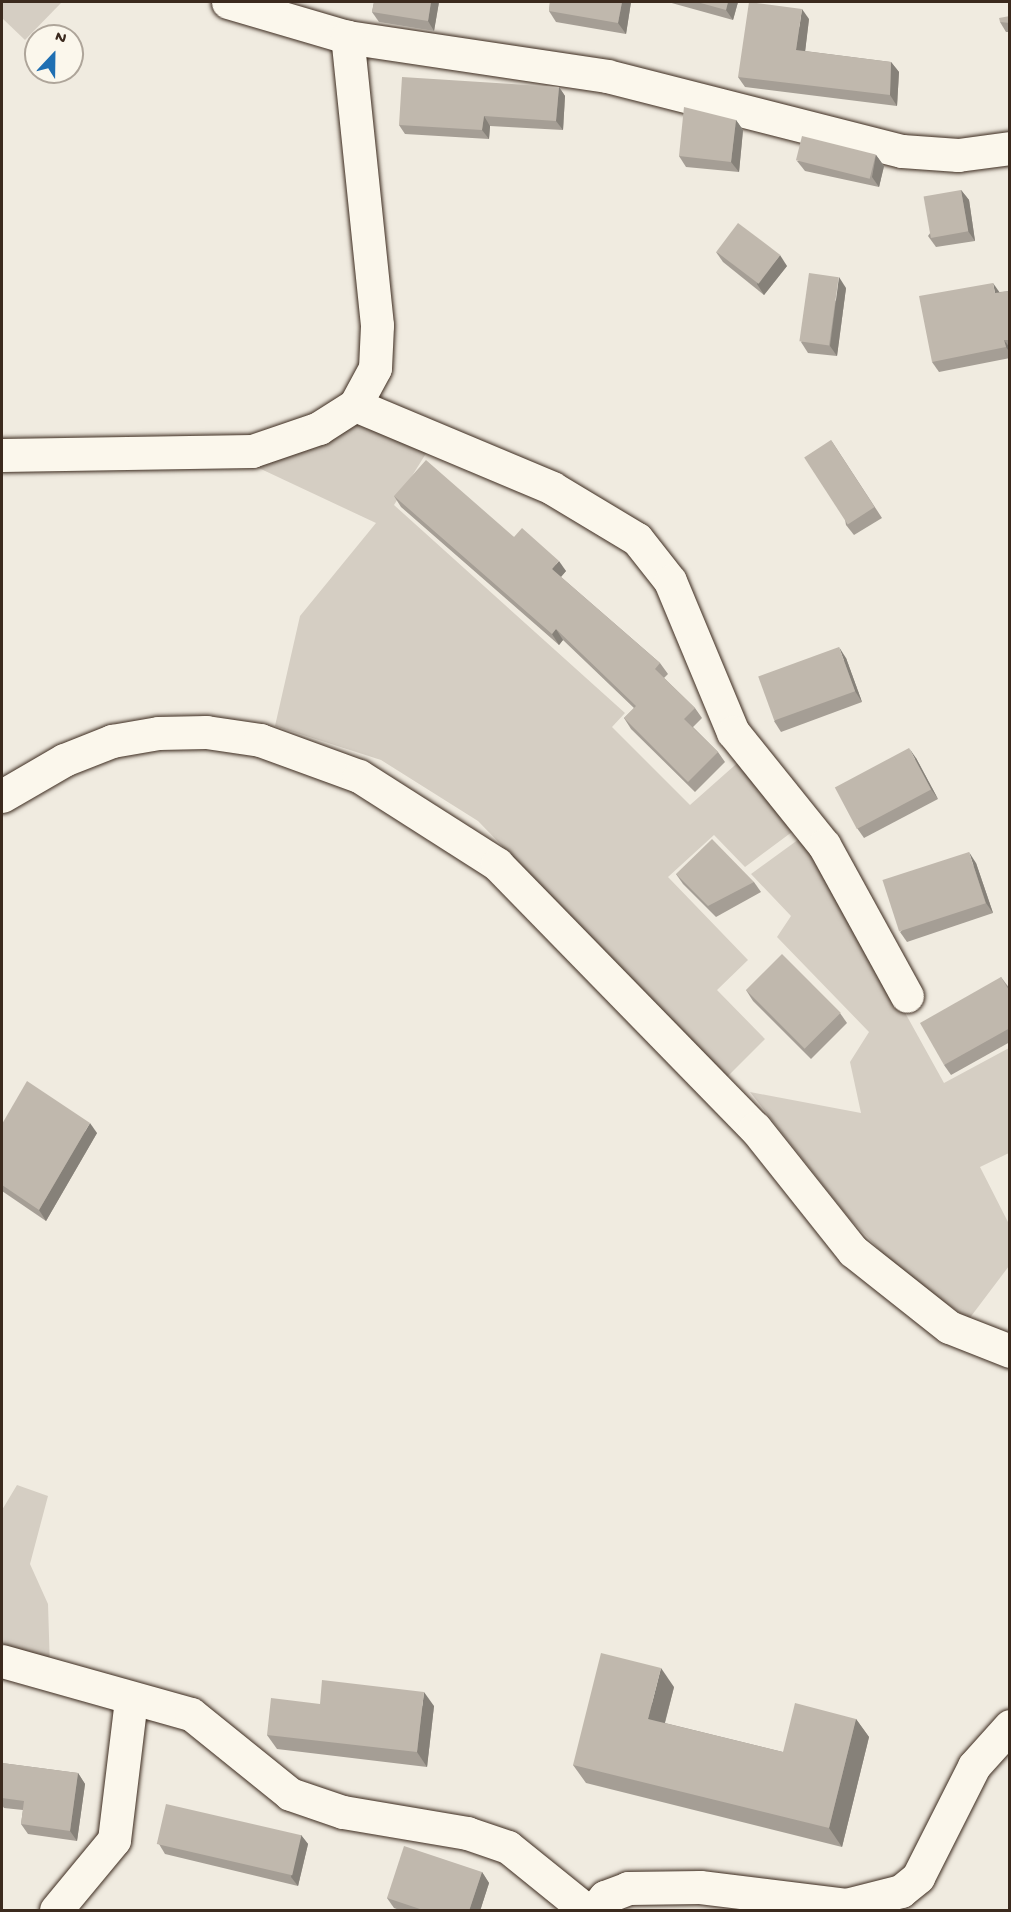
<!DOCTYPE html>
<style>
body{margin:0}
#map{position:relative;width:1011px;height:1912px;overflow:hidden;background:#f0ebe0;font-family:"Gochi Hand",sans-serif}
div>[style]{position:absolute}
.green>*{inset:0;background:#d5cec3}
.roads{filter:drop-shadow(0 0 2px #3b2a1e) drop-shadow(0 0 2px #3b2a1e)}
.minor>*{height:33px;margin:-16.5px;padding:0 16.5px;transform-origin:16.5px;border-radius:16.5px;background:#fbf7ec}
.wall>*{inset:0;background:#a59e95}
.shaded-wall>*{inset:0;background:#868179}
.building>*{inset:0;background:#c0b8ad;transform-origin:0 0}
span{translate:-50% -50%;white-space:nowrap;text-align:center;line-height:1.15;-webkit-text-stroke:4.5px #fbf7ec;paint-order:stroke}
.frame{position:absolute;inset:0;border:3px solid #3b2a1e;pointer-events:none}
.north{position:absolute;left:24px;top:24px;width:60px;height:60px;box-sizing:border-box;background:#fbf7ec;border:2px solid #aea59a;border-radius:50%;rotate:22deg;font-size:16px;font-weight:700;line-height:24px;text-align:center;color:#3b2a1e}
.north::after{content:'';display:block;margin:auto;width:21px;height:27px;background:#1f6fb2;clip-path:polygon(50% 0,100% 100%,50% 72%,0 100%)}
</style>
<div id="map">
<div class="green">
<div style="clip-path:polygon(2px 2px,62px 2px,25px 40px,2px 18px)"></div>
<div style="clip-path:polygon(357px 418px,430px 447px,394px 505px,625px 713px,612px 727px,690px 805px,743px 758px,796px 829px,745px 867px,714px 835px,668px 877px,748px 960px,717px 990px,765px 1039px,727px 1077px,478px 821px,381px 760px,275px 726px,300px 616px,376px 523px,250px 464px)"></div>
<div style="clip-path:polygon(806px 834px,944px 1083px,1009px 1048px,1009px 1153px,980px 1167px,1009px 1224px,1009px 1266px,969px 1319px,901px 1272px,850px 1219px,750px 1092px,861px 1113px,850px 1062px,869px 1032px,777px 937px,791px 916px,751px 874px)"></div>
<div style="clip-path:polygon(17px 1485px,48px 1496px,30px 1564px,48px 1604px,50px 1668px,2px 1653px,2px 1510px)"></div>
</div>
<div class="roads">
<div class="minor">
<div style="left:228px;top:2px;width:124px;rotate:16.4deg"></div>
<div style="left:347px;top:37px;width:263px;rotate:8.5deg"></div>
<div style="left:607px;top:76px;width:304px;rotate:14.3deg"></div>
<div style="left:902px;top:151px;width:56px;rotate:4.1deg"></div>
<div style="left:958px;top:155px;width:52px;rotate:-7.7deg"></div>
<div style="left:355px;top:405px;width:214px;rotate:22.8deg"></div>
<div style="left:552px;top:488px;width:99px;rotate:31deg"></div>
<div style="left:637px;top:539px;width:53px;rotate:51.8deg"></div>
<div style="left:670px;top:581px;width:164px;rotate:67.4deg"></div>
<div style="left:733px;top:732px;width:145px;rotate:51.2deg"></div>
<div style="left:824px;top:845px;width:172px;rotate:61.2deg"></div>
<div style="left:2px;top:455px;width:250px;rotate:-0.9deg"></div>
<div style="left:252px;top:451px;width:71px;rotate:-18.9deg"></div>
<div style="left:319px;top:428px;width:43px;rotate:-32.6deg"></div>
<div style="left:355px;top:405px;width:42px;rotate:-61.6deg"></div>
<div style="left:375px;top:368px;width:43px;rotate:-87.3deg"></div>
<div style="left:377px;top:325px;width:290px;rotate:-95.9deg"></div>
<div style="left:2px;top:796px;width:72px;rotate:-30.1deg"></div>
<div style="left:64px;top:760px;width:52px;rotate:-21.6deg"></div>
<div style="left:112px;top:741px;width:47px;rotate:-9.9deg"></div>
<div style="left:158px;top:733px;width:48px;rotate:-1.2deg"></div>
<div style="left:206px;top:732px;width:55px;rotate:8.4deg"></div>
<div style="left:260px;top:740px;width:105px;rotate:20deg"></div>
<div style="left:359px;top:776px;width:164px;rotate:32.5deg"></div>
<div style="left:497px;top:864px;width:369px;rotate:45.7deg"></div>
<div style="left:755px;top:1128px;width:157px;rotate:51.5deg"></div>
<div style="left:853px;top:1251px;width:122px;rotate:38.4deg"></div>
<div style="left:949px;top:1327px;width:66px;rotate:21.5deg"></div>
<div style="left:2px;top:1661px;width:196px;rotate:15.7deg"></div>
<div style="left:191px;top:1714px;width:127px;rotate:38.9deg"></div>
<div style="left:290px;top:1794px;width:56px;rotate:18.8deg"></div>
<div style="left:343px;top:1812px;width:126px;rotate:9.6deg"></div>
<div style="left:467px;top:1833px;width:43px;rotate:18.9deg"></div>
<div style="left:508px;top:1847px;width:100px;rotate:38.9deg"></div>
<div style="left:56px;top:1910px;width:91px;rotate:-50.4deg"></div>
<div style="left:114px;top:1840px;width:142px;rotate:-83.1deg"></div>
<div style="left:594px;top:1910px;width:17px;rotate:-50deg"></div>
<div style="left:605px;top:1897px;width:25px;rotate:-21deg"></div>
<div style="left:628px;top:1888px;width:72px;rotate:-0.8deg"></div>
<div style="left:700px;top:1887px;width:147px;rotate:7deg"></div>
<div style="left:846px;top:1905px;width:57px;rotate:-14.3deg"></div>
<div style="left:901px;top:1891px;width:22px;rotate:-39deg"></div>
<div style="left:918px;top:1877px;width:124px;rotate:-63.2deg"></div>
<div style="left:974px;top:1766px;width:54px;rotate:-48deg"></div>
</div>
</div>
<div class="wall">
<div style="clip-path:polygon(374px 2px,439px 2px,434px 31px,379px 22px,372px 12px)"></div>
<div style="clip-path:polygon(550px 2px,631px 2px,626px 34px,556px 22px,549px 11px)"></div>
<div style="clip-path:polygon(668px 2px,738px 2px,733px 20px)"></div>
<div style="clip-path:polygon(1010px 16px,1010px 32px,1006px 32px,1000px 22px)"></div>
<div style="clip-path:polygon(809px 19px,805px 51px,891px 62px,899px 72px,897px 106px,745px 87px,738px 77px)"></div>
<div style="clip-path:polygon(559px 87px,565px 96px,563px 130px,490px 126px,489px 139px,405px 134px,399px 125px)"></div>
<div style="clip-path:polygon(736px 120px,743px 130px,739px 172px,686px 167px,679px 156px)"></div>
<div style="clip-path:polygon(876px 155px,884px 166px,879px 187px,805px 171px,797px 161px)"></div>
<div style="clip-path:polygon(961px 190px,969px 200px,975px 241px,936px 247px,928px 236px)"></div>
<div style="clip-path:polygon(716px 252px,787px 266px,764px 295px,723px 262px)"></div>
<div style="clip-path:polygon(846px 288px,837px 356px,808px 353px,801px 342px)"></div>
<div style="clip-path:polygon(1010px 291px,1010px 358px,939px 372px,932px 362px,1000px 292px)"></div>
<div style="clip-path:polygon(831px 440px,882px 518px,854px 535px,846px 525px)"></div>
<div style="clip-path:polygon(394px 496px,514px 537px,566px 571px,561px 577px,660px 663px,668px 674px,664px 678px,695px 708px,702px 718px,693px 727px,718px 752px,725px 762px,695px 792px,631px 729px,624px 718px,634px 708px,563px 640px,559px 645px,401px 507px)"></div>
<div style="clip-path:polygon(846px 658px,862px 702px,781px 732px,774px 721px)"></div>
<div style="clip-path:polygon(916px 758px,938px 799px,864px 838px,857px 828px)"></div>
<div style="clip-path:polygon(976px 863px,993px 913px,907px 942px,900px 932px)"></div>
<div style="clip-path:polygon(676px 874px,754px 882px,761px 892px,716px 917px,683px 884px)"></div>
<div style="clip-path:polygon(1001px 977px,1010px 989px,1010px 1042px,951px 1075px,944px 1065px)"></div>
<div style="clip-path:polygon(746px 990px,840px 1013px,847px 1023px,811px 1059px,753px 1001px)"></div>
<div style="clip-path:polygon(2px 1124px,97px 1133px,46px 1221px,2px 1191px)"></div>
<div style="clip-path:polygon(674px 1687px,665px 1723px,783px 1752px,856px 1719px,869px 1737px,842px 1847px,586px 1783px,573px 1765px)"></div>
<div style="clip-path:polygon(320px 1704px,434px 1706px,427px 1767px,277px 1749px,267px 1735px)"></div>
<div style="clip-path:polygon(2px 1763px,78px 1773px,85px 1784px,77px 1841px,28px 1834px,21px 1824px,23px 1810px,4px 1808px,2px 1805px)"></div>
<div style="clip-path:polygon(301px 1835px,308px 1844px,298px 1886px,165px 1854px,159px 1844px)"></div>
<div style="clip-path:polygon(482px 1872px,489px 1883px,480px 1911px,402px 1911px,394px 1908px,387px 1898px)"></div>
</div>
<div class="shaded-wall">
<div style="clip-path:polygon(431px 2px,439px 2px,434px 31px,428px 21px)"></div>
<div style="clip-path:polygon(622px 2px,631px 2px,626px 34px,618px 23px)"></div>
<div style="clip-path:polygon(728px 2px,738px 2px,733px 20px,726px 10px)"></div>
<div style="clip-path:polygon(802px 9px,809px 19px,804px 61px,796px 50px)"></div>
<div style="clip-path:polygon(891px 62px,899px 72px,897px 106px,890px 95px)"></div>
<div style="clip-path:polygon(559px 87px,565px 96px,563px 130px,556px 121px)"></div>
<div style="clip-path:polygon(484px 116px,490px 126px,489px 139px,482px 130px)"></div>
<div style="clip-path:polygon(736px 120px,743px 130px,739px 172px,731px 162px)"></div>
<div style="clip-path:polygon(876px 155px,884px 166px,879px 187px,872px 177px)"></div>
<div style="clip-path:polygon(961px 190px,969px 200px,975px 241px,968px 231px)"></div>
<div style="clip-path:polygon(780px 255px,787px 266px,764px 295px,757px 284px)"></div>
<div style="clip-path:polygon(839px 277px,846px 288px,837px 356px,830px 346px)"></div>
<div style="clip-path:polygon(993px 283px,1000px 293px,995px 293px)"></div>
<div style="clip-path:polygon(1004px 340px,1010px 348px,1010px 353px,1006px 347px)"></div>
<div style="clip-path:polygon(559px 561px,566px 571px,559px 579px,552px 569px)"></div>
<div style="clip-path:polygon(556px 629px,563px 640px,559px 645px,552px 634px)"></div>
<div style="clip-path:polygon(839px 647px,846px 658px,862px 702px,855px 691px)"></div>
<div style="clip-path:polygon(909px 748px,916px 758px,938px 799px,931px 789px)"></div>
<div style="clip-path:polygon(969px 852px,976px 863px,993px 913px,986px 903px)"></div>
<div style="clip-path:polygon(90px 1123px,97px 1133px,46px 1221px,39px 1210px)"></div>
<div style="clip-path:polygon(661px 1668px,674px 1687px,661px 1737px,648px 1719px)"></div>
<div style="clip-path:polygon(424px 1692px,434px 1706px,427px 1767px,417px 1752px)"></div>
<div style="clip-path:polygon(856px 1719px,869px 1737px,842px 1847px,829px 1828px)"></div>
<div style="clip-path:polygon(78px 1773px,85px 1784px,77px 1841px,70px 1831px)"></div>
<div style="clip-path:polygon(301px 1835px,308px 1844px,298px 1886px,291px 1877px)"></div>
<div style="clip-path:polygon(482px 1872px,489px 1883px,480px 1911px,469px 1911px)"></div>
</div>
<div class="building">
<div style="clip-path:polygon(374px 2px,431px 2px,428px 21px,372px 12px)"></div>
<div style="clip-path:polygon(550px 2px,622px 2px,618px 23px,549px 11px)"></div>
<div style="clip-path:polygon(697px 2px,728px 2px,726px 10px)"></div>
<div style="clip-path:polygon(749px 2px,802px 9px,796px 50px,891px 62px,890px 95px,738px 77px)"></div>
<div style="clip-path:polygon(1010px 16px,1010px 23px,1000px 22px,999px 18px)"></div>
<div style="clip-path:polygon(402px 77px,559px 87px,556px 121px,484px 116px,482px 130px,399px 125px)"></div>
<div style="clip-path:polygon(684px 107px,736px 120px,731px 162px,679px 156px)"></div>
<div style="left:802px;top:136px;width:76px;height:25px;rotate:14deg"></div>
<div style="left:961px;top:190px;width:42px;height:38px;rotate:80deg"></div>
<div style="left:738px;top:223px;width:53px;height:36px;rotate:37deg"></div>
<div style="left:809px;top:273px;width:30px;height:69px;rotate:8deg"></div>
<div style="clip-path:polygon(993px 283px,995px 293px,1010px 291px,1010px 340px,1004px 340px,1006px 347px,932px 362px,919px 296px)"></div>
<div style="left:831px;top:440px;width:80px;height:32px;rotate:57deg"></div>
<div style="clip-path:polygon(426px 460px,514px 537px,522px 528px,559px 561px,552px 569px,660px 663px,655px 669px,695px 708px,684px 719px,718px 752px,688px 782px,624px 718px,636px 706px,556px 629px,552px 634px,394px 496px)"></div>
<div style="left:839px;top:647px;width:47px;height:86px;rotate:70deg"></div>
<div style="left:909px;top:748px;width:47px;height:84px;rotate:62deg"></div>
<div style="clip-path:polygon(712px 839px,754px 882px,708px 906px,676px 874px)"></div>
<div style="left:969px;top:852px;width:54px;height:91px;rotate:72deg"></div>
<div style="left:782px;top:954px;width:83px;height:51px;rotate:45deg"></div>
<div style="clip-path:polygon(1001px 977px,1010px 992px,1010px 1028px,944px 1065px,920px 1023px)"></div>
<div style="clip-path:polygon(27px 1081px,90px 1123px,39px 1210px,2px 1185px,2px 1124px)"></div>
<div style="clip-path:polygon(601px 1653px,661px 1668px,648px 1719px,783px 1752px,795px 1703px,856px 1719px,829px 1828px,573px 1765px)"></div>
<div style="clip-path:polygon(322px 1680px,424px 1692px,417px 1752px,267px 1735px,271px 1698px,320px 1704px)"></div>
<div style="clip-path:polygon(2px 1763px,78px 1773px,70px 1831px,21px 1824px,24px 1801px,2px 1798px)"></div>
<div style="left:166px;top:1804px;width:139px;height:41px;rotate:13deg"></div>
<div style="clip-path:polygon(404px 1846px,482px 1872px,469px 1911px,426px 1911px,387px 1898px)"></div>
</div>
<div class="frame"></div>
<div class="north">N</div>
</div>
